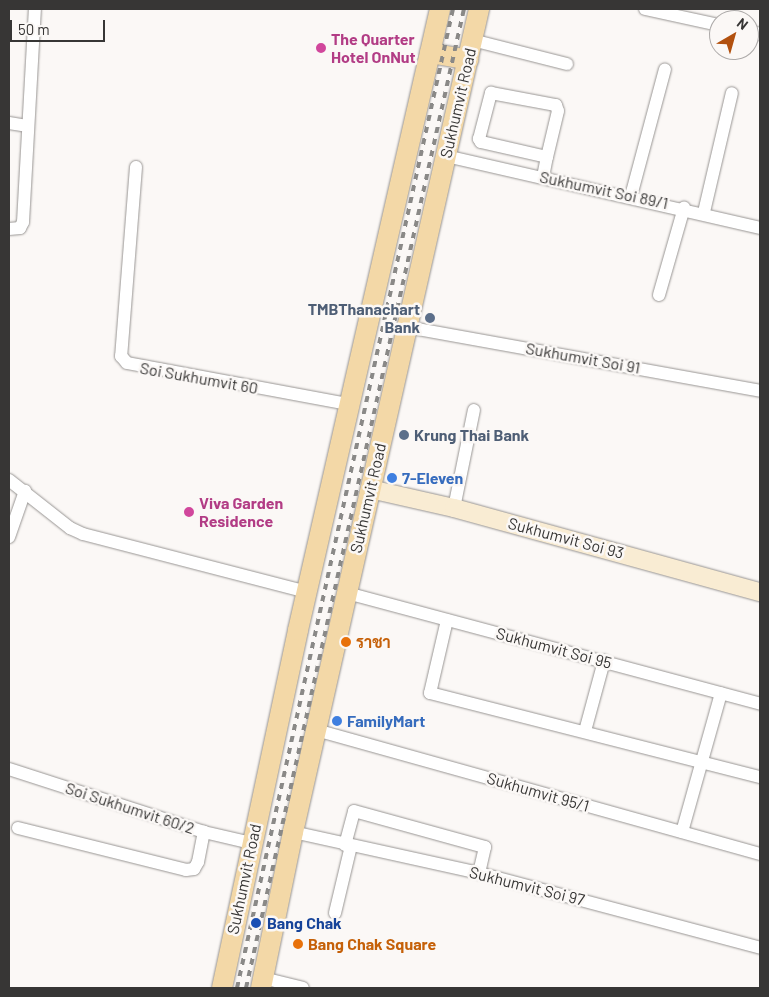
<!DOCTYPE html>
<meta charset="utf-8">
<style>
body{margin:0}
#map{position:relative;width:769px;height:997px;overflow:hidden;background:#fbf8f6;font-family:Barlow,Sarabun,sans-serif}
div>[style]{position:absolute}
.roads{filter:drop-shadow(0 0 1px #989593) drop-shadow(0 0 1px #989593)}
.street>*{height:12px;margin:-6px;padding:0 6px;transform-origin:6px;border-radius:6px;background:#fff}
.secondary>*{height:18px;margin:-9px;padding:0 9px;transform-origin:9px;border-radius:9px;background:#f9ecd3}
.primary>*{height:20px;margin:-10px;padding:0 10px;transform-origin:10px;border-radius:10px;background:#f3d8a7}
.rail>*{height:4px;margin-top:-2px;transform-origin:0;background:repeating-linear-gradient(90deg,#8a8987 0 6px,transparent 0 12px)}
.dots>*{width:14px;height:14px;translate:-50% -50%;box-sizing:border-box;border:2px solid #fbf8f6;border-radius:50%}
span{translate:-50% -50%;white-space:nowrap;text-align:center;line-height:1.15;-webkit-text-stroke:5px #fbf8f6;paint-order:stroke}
.hotel-label{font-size:16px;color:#b23c85;font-weight:700}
.left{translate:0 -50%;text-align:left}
.street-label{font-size:16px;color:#373635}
.service-label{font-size:16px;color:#4e5e75;font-weight:700}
.right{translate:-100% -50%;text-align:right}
.shop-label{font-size:16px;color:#366cbe;font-weight:700}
.food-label{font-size:16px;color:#c56008;font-weight:700}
.transit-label{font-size:16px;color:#164399;font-weight:700}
.frame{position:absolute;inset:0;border:10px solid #373635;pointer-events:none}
.north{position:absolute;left:709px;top:10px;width:50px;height:50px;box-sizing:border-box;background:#fbf8f6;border:1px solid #adaaa9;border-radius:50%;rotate:38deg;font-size:14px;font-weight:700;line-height:20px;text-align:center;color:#373635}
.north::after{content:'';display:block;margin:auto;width:18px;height:22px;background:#b2510f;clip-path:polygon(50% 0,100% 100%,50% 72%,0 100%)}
.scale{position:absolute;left:10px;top:20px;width:95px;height:22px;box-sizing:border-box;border:2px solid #373635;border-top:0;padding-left:6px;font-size:15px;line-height:18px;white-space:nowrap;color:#373635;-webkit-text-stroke:4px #fbf8f6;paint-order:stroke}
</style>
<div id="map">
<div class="roads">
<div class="street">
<div style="left:645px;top:9px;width:76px;rotate:12.2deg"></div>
<div style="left:749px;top:31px;width:11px;rotate:15deg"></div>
<div style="left:472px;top:40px;width:98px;rotate:14.2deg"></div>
<div style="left:9px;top:123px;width:18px;rotate:9deg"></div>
<div style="left:446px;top:156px;width:322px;rotate:12.9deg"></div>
<div style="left:136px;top:167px;width:190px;rotate:94.5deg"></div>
<div style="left:121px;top:356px;width:9px;rotate:49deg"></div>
<div style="left:127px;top:363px;width:226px;rotate:10.5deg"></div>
<div style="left:543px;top:177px;width:20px;rotate:-79deg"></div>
<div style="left:547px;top:157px;width:68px;rotate:-167.2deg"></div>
<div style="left:481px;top:142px;width:4px;rotate:-124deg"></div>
<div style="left:479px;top:139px;width:48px;rotate:-75.4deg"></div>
<div style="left:491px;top:93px;width:66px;rotate:10.5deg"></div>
<div style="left:556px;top:105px;width:6px;rotate:72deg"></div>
<div style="left:558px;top:111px;width:47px;rotate:103.4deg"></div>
<div style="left:631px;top:196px;width:131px;rotate:-75deg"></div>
<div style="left:704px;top:212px;width:122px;rotate:-76.8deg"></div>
<div style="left:9px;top:229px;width:11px;rotate:-5deg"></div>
<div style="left:20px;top:228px;width:7px;rotate:-63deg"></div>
<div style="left:23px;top:222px;width:213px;rotate:-86.8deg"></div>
<div style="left:659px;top:295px;width:91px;rotate:-74deg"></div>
<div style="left:406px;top:327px;width:360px;rotate:10.2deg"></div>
<div style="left:9px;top:480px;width:78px;rotate:38.2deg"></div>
<div style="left:70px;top:528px;width:14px;rotate:25deg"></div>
<div style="left:83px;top:534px;width:231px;rotate:14.5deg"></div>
<div style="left:454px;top:508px;width:100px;rotate:-78.5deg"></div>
<div style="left:9px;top:537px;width:49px;rotate:-70.8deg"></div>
<div style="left:347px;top:593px;width:428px;rotate:15deg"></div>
<div style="left:447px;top:620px;width:75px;rotate:103.1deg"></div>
<div style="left:430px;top:693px;width:341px;rotate:14.3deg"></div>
<div style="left:316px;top:730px;width:461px;rotate:15.6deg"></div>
<div style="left:585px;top:731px;width:73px;rotate:-74.8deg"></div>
<div style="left:9px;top:769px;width:205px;rotate:17.9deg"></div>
<div style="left:204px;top:832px;width:48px;rotate:13.2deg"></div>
<div style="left:18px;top:828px;width:173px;rotate:14deg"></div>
<div style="left:186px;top:870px;width:8px;rotate:-7deg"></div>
<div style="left:194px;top:869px;width:8px;rotate:-60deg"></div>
<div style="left:198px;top:862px;width:31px;rotate:-79deg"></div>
<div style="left:293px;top:832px;width:190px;rotate:12.4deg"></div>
<div style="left:479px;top:873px;width:291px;rotate:14.9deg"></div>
<div style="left:682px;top:832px;width:144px;rotate:-74.3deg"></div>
<div style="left:345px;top:845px;width:35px;rotate:-75deg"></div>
<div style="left:354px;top:811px;width:136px;rotate:15.4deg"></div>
<div style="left:485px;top:847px;width:27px;rotate:103deg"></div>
<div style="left:335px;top:913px;width:69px;rotate:-76.6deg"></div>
<div style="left:263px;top:978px;width:41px;rotate:14deg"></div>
</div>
<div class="secondary">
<div style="left:370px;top:489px;width:86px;rotate:12.7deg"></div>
<div style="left:454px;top:508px;width:317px;rotate:15.4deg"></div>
</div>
<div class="primary">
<div style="left:430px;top:53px;width:39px;rotate:10deg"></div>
<div style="left:222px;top:988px;width:366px;rotate:-78deg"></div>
<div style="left:298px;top:630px;width:637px;rotate:-77.12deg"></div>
<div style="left:261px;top:988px;width:159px;rotate:-78.4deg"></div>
<div style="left:293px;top:832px;width:844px;rotate:-77.26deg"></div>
</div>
</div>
<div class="rail">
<div style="left:237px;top:988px;width:1003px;rotate:-77.56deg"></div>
<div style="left:246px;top:988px;width:1003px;rotate:-77.45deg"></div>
</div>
<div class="dots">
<div style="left:321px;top:48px;background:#d1479c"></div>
<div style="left:430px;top:318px;background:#5c6f8a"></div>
<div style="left:404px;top:435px;background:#5c6f8a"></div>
<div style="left:392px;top:478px;background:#3f7fe0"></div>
<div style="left:189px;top:512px;background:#d1479c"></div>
<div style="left:346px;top:642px;background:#e8710a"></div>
<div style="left:337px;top:721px;background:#3f7fe0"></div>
<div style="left:256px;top:923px;background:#1a4fb4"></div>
<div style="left:298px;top:944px;background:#e8710a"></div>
</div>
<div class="hotel-label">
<span class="left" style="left:331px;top:48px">The Quarter<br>Hotel OnNut</span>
<span class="left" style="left:199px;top:512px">Viva Garden<br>Residence</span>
</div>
<div class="street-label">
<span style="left:458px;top:103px;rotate:-77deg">Sukhumvit Road</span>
<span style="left:604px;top:190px;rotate:12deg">Sukhumvit Soi 89/1</span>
<span style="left:583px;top:358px;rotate:10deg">Sukhumvit Soi 91</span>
<span style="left:199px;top:378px;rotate:10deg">Soi Sukhumvit 60</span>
<span style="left:368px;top:498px;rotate:-77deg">Sukhumvit Road</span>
<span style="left:566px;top:538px;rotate:15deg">Sukhumvit Soi 93</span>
<span style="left:554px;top:648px;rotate:15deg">Sukhumvit Soi 95</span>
<span style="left:538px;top:792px;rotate:16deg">Sukhumvit 95/1</span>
<span style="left:130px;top:808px;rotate:18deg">Soi Sukhumvit 60/2</span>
<span style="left:244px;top:879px;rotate:-78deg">Sukhumvit Road</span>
<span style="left:527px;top:886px;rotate:14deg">Sukhumvit Soi 97</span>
</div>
<div class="service-label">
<span class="right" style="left:420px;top:318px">TMBThanachart<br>Bank</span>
<span class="left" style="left:414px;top:435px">Krung Thai Bank</span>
</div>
<div class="shop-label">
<span class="left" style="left:402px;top:478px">7-Eleven</span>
<span class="left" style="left:347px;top:721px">FamilyMart</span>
</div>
<div class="food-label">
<span class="left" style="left:356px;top:642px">ราชา</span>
<span class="left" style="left:308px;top:944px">Bang Chak Square</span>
</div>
<div class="transit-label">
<span class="left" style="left:267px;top:923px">Bang Chak</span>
</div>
<div class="frame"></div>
<div class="north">N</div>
<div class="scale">50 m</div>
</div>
